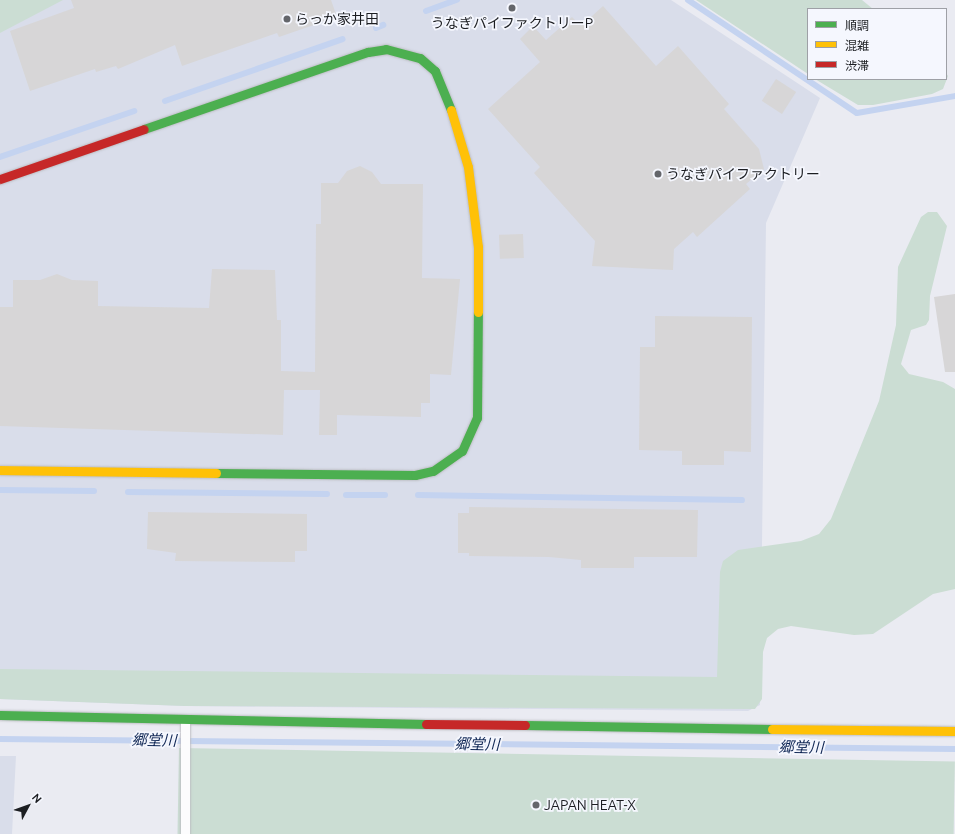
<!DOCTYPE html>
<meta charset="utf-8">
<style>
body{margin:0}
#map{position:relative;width:955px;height:834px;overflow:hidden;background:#eaebf2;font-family:Ubuntu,"Noto Sans JP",sans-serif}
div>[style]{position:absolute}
.built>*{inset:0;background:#d9ddea}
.green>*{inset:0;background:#cbddd3;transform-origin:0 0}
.stream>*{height:6px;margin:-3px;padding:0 3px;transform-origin:3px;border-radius:3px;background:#c4d3f0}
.building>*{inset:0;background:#d7d6d7;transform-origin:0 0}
.roads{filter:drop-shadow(0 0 1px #bcbdc2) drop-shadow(0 0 1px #bcbdc2)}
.lane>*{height:9px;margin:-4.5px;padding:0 4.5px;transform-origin:4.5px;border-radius:4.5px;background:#fcfcfd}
.fast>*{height:9px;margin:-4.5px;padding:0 4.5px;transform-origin:4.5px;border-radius:4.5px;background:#4caf50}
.slow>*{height:9px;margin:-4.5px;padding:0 4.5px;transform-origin:4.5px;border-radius:4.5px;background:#ffc107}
.jam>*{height:9px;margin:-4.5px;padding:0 4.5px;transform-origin:4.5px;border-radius:4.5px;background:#c62828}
.dots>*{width:11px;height:11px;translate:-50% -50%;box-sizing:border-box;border:2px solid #f5f7fe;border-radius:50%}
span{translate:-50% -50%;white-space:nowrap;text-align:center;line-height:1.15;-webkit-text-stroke:3.5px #f5f7fe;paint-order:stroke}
.poi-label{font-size:14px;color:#1c1e22}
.left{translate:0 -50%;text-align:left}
.water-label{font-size:15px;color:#102755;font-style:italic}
.legend{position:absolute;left:807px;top:8px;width:140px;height:72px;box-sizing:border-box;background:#f5f7fe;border:1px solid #9ea0a6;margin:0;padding:5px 7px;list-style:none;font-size:12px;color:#1c1e22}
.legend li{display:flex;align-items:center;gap:8px;height:20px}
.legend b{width:20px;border:1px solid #9ea0a6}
.north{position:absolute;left:8px;top:786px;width:40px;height:40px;-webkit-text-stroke:3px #f5f7fe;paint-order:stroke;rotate:49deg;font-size:11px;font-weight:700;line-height:16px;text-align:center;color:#1c1e22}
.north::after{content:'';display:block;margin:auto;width:14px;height:18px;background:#1c1e22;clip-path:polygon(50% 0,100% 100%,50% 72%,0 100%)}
</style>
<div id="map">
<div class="built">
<div style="clip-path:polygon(0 0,671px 0,820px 98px,766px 223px,760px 705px,748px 711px,185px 706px,0 699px)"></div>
<div style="clip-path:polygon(0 756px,16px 756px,12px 834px,0 834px)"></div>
</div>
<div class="green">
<div style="clip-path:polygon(0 0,63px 0,0 33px)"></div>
<div style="clip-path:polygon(696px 0,862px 0,873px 9px,808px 9px,808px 74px)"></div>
<div style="clip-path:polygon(946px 73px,948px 76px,943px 89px,932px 94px,873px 105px,858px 105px,815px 79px,946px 79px)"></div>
<div style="clip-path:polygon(928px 212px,937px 212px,947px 226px,930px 296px,929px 320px,926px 325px,911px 330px,901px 364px,909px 374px,943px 382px,955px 389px,955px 589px,933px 594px,873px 634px,854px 635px,791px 626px,778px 629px,767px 638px,763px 652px,762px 699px,755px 709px,185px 706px,0 699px,0 669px,717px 677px,720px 572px,723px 561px,738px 550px,801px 541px,819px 534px,831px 519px,879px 401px,896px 325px,898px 267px,921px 217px)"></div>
<div style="left:179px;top:748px;width:776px;height:86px;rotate:1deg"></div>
</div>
<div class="stream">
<div style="left:688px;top:0;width:203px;rotate:33.8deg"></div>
<div style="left:857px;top:113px;width:99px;rotate:-9.8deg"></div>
<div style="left:426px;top:11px;width:33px;rotate:-20deg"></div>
<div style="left:376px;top:28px;width:8px;rotate:-23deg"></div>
<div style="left:165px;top:101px;width:188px;rotate:-19.2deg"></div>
<div style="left:0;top:157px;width:142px;rotate:-18.9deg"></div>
<div style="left:0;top:490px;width:94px;rotate:0.6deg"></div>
<div style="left:128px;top:492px;width:199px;rotate:0.6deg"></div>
<div style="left:346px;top:495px;width:39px"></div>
<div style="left:418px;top:495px;width:324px;rotate:0.9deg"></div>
<div style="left:0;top:739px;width:955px;rotate:0.6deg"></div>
</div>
<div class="building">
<div style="clip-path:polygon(71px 0,331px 0,337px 17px,279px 37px,277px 33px,182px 66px,175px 45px,118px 69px,116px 66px,96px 72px,95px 69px,30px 91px,10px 31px,74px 8px)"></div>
<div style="clip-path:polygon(603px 6px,656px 66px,678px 46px,729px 104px,724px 109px,759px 149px,764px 169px,746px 184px,750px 189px,697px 237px,693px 232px,674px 249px,673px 270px,592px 266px,595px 241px,534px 173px,540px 167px,488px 109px,540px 62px,520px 39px,533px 26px,546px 40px,572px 17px,581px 26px)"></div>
<div style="left:776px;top:79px;width:24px;height:26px;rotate:33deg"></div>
<div style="clip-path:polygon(360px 166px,372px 172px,381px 184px,423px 184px,422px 278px,460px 279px,451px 375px,430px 374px,430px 403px,421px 403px,421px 417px,337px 415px,337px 435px,319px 435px,320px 390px,284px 390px,283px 435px,0 426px,0 307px,13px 307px,13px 280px,40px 280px,57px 274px,72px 280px,98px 281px,98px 306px,209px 308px,212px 269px,275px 270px,277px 320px,281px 320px,281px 371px,315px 372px,316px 224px,321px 224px,321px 183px,338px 183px,347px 171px)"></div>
<div style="left:523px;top:234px;width:24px;height:24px;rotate:88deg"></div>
<div style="clip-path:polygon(955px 294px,955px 372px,945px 372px,934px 297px)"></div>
<div style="clip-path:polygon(655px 316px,752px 317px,751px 452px,724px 451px,724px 465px,682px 465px,682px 451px,639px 450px,640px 347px,655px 347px)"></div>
<div style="clip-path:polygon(469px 507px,698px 510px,697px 557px,634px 557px,634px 568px,581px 568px,581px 560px,549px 557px,469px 556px,469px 553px,458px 553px,458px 513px,469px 513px)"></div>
<div style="clip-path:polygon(148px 512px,307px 514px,307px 551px,295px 551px,295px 562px,175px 561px,176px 553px,147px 549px)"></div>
</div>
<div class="roads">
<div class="lane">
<div style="left:185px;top:834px;width:113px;rotate:-90deg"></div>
</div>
<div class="fast">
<div style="left:144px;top:129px;width:237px;rotate:-19deg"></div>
<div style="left:368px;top:52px;width:18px;rotate:-9deg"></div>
<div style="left:386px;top:49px;width:35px;rotate:15deg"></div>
<div style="left:420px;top:58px;width:20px;rotate:41deg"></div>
<div style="left:435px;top:71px;width:42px;rotate:67.7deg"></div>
<div style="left:216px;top:473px;width:199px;rotate:0.6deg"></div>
<div style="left:415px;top:475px;width:18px;rotate:-13deg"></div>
<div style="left:433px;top:471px;width:35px;rotate:-35deg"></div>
<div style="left:462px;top:451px;width:36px;rotate:-66deg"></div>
<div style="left:477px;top:418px;width:106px;rotate:-89.5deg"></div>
<div style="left:0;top:715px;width:426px;rotate:1.2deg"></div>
<div style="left:525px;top:725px;width:247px;rotate:0.9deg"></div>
</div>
<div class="slow">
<div style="left:451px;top:110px;width:59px;rotate:73.4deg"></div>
<div style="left:468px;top:167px;width:81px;rotate:82.9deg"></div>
<div style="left:478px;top:247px;width:65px;rotate:90deg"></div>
<div style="left:0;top:470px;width:216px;rotate:0.8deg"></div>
<div style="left:772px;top:729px;width:183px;rotate:0.6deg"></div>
</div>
<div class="jam">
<div style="left:0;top:179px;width:152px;rotate:-19.1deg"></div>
<div style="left:426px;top:724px;width:99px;rotate:0.6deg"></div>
</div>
</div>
<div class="dots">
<div style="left:512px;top:8px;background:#64666b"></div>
<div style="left:287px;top:19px;background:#64666b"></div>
<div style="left:658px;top:174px;background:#64666b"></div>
<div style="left:536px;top:805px;background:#64666b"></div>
</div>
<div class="poi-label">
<span class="left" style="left:295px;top:19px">らっか家井田</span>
<span style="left:512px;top:23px">うなぎパイファクトリーP</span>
<span class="left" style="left:666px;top:174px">うなぎパイファクトリー</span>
<span class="left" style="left:544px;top:805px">JAPAN HEAT-X</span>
</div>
<div class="water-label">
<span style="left:154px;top:740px;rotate:1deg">郷堂川</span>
<span style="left:477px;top:744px;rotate:1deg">郷堂川</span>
<span style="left:801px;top:747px;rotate:1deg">郷堂川</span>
</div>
<ul class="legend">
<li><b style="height:5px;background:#4caf50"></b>順調</li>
<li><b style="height:5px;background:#ffc107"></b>混雑</li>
<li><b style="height:5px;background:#c62828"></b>渋滞</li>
</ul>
<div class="north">N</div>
</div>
